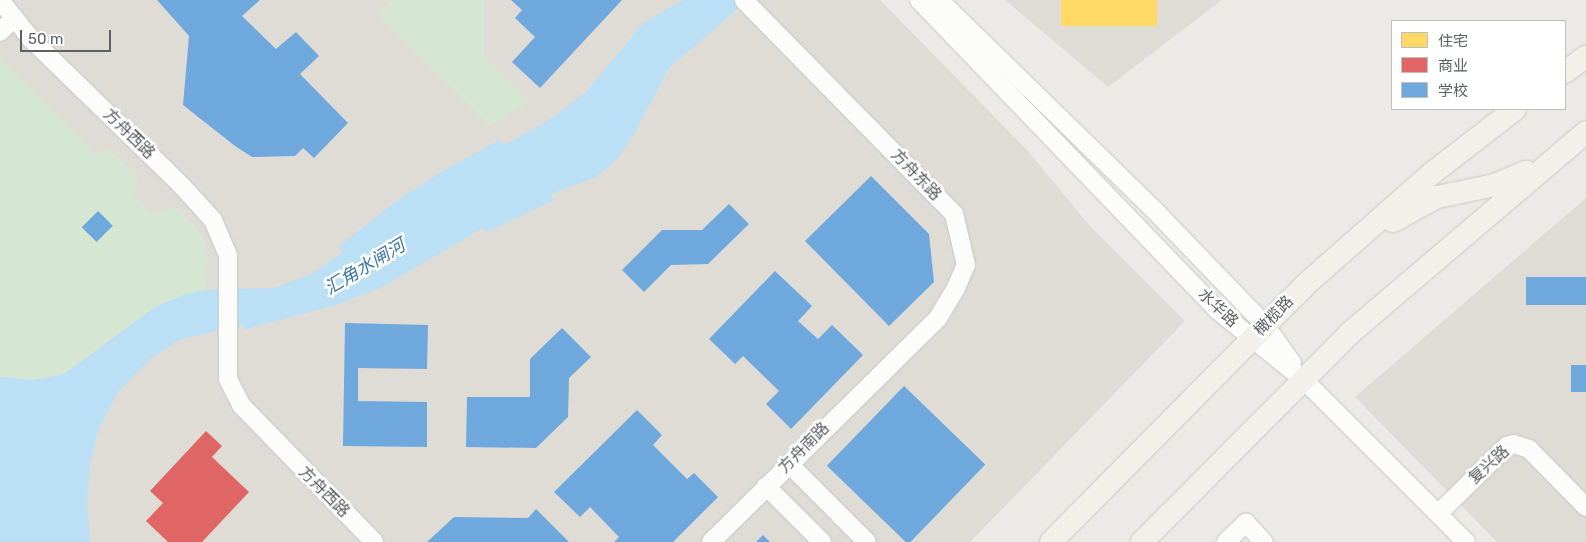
<!DOCTYPE html>
<meta charset="utf-8">
<style>
body{margin:0}
#map{position:relative;width:1586px;height:542px;overflow:hidden;background:#eceae6;font-family:Rubik,"Noto Sans SC",sans-serif}
div>[style]{position:absolute}
.education>*{inset:0;background:#dfdcd6}
.green>*{inset:0;background:#d5e7d2}
.water>*{inset:0;background:#bbe0f5}
.homes>*{inset:0;background:#ffd966;transform-origin:0 0}
.shops>*{inset:0;background:#e06666}
.schools>*{inset:0;background:#6fa8dc;transform-origin:0 0}
.roads{filter:drop-shadow(0 0 1px #c8c9c8) drop-shadow(0 0 1px #c8c9c8)}
.minor>*{height:18px;margin:-9px;padding:0 9px;transform-origin:9px;border-radius:9px;background:#fcfcfb}
.major>*{height:22px;margin:-11px;padding:0 11px;transform-origin:11px;border-radius:11px;background:#f2f0e8}
span{translate:-50% -50%;white-space:nowrap;text-align:center;line-height:1.15;-webkit-text-stroke:5px #fff;paint-order:stroke}
.street-label{font-size:16px;color:#5c6064}
.water-label{font-size:18px;color:#4177a4;font-style:italic}
.legend{position:absolute;left:1391px;top:20px;width:175px;height:90px;box-sizing:border-box;background:#fff;border:1px solid #bebfc1;margin:0;padding:6px 9px;list-style:none;font-size:15px;color:#5c6064}
.legend li{display:flex;align-items:center;gap:10px;height:25px}
.legend b{width:25px;border:1px solid #bebfc1}
.scale{position:absolute;left:20px;top:30px;width:91px;height:22px;box-sizing:border-box;border:2px solid #5c6064;border-top:0;padding-left:6px;font-size:15px;line-height:18px;white-space:nowrap;color:#5c6064;-webkit-text-stroke:4px #fff;paint-order:stroke}
</style>
<div id="map">
<div class="education">
<div style="clip-path:polygon(0 0,880px 0,1027px 150px,1089px 225px,1185px 321px,970px 542px,74px 542px,0 471px)"></div>
<div style="clip-path:polygon(1005px 0,1222px 0,1108px 87px)"></div>
<div style="clip-path:polygon(1586px 198px,1586px 542px,1497px 542px,1355px 397px)"></div>
</div>
<div class="green">
<div style="clip-path:polygon(392px 0,484px 0,484px 57px,528px 102px,489px 126px,378px 14px)"></div>
<div style="clip-path:polygon(0 58px,97px 155px,108px 148px,138px 176px,134px 195px,147px 211px,157px 213px,177px 207px,203px 237px,208px 258px,205px 290px,155px 307px,64px 374px,33px 380px,0 377px)"></div>
</div>
<div class="water">
<div style="clip-path:polygon(683px 0,744px 0,730px 16px,670px 67px,630px 141px,616px 160px,596px 177px,551px 194px,554px 200px,486px 233px,483px 228px,380px 288px,333px 306px,243px 330px,244px 324px,179px 340px,150px 359px,118px 392px,98px 431px,90px 465px,87px 500px,90px 542px,0 542px,0 377px,33px 380px,64px 374px,155px 307px,186px 294px,205px 290px,274px 288px,313px 273px,343px 252px,339px 246px,399px 199px,446px 169px,500px 140px,505px 145px,549px 120px,585px 93px,643px 23px)"></div>
</div>
<div class="homes">
<div style="left:1061px;top:0;width:96px;height:26px"></div>
</div>
<div class="shops">
<div style="clip-path:polygon(206px 431px,222px 446px,212px 457px,249px 492px,202px 542px,168px 542px,146px 521px,163px 503px,150px 491px)"></div>
</div>
<div class="schools">
<div style="clip-path:polygon(157px 0,260px 0,242px 16px,276px 49px,296px 32px,319px 56px,300px 74px,348px 123px,314px 158px,303px 148px,295px 156px,252px 157px,235px 146px,183px 105px,189px 36px)"></div>
<div style="clip-path:polygon(511px 0,622px 0,540px 88px,512px 62px,535px 37px,515px 18px,522px 10px)"></div>
<div style="clip-path:polygon(871px 176px,929px 234px,934px 282px,889px 326px,805px 241px)"></div>
<div style="clip-path:polygon(729px 204px,749px 224px,708px 264px,671px 265px,644px 292px,622px 270px,662px 230px,702px 230px)"></div>
<div style="left:98px;top:211px;width:21px;height:23px;rotate:45deg"></div>
<div style="clip-path:polygon(775px 271px,812px 306px,798px 321px,818px 339px,832px 325px,863px 355px,791px 429px,766px 404px,779px 391px,743px 356px,735px 364px,709px 339px)"></div>
<div style="left:1526px;top:277px;width:60px;height:28px"></div>
<div style="clip-path:polygon(345px 323px,428px 325px,427px 369px,358px 368px,358px 401px,427px 402px,427px 447px,343px 446px)"></div>
<div style="clip-path:polygon(562px 328px,591px 357px,569px 378px,568px 417px,536px 448px,466px 447px,467px 397px,530px 397px,530px 359px)"></div>
<div style="left:1571px;top:365px;width:15px;height:27px"></div>
<div style="left:904px;top:386px;width:113px;height:111px;rotate:44deg"></div>
<div style="clip-path:polygon(637px 410px,662px 435px,653px 445px,687px 479px,694px 473px,718px 497px,673px 542px,614px 542px,619px 537px,590px 507px,580px 517px,554px 492px)"></div>
<div style="clip-path:polygon(536px 509px,569px 542px,427px 542px,454px 517px,528px 518px)"></div>
<div style="clip-path:polygon(763px 535px,770px 542px,756px 542px)"></div>
</div>
<div class="roads">
<div class="minor">
<div style="left:0;top:0;width:50px;rotate:51.5deg"></div>
<div style="left:31px;top:39px;width:211px;rotate:44.2deg"></div>
<div style="left:182px;top:186px;width:46px;rotate:47.6deg"></div>
<div style="left:213px;top:220px;width:38px;rotate:67deg"></div>
<div style="left:228px;top:255px;width:124px;rotate:90deg"></div>
<div style="left:228px;top:379px;width:29px;rotate:63deg"></div>
<div style="left:241px;top:405px;width:191px;rotate:45.8deg"></div>
<div style="left:919px;top:0;width:429px;rotate:46.1deg"></div>
<div style="left:1216px;top:309px;width:113px;rotate:38.9deg"></div>
<div style="left:1304px;top:380px;width:229px;rotate:45deg"></div>
<div style="left:939px;top:0;width:305px;rotate:44.3deg"></div>
<div style="left:1157px;top:213px;width:156px;rotate:46deg"></div>
<div style="left:1265px;top:325px;width:47px;rotate:54.6deg"></div>
<div style="left:0;top:32px;width:20px;rotate:-45deg"></div>
<div style="left:789px;top:464px;width:110px;rotate:45deg"></div>
<div style="left:766px;top:486px;width:79px;rotate:45deg"></div>
<div style="left:1438px;top:514px;width:97px;rotate:-44.6deg"></div>
<div style="left:1507px;top:446px;width:7px;rotate:-16deg"></div>
<div style="left:1514px;top:444px;width:16px;rotate:18deg"></div>
<div style="left:1529px;top:449px;width:81px;rotate:45.5deg"></div>
<div style="left:711px;top:542px;width:319px;rotate:-44.6deg"></div>
<div style="left:938px;top:318px;width:35px;rotate:-59deg"></div>
<div style="left:956px;top:288px;width:25px;rotate:-67deg"></div>
<div style="left:966px;top:265px;width:52px;rotate:-103.2deg"></div>
<div style="left:954px;top:214px;width:300px;rotate:-134.5deg"></div>
<div style="left:1226px;top:542px;width:28px;rotate:-44deg"></div>
<div style="left:1246px;top:523px;width:26px;rotate:47deg"></div>
</div>
<div class="major">
<div style="left:1565px;top:72px;width:26px;rotate:-36deg"></div>
<div style="left:1393px;top:221px;width:50px;rotate:-28.6deg"></div>
<div style="left:1437px;top:197px;width:59px;rotate:-11.7deg"></div>
<div style="left:1495px;top:185px;width:34px;rotate:-23deg"></div>
<div style="left:1051px;top:542px;width:361px;rotate:-45.3deg"></div>
<div style="left:1305px;top:285px;width:168px;rotate:-41.4deg"></div>
<div style="left:1431px;top:174px;width:106px;rotate:-37.7deg"></div>
<div style="left:1142px;top:542px;width:295px;rotate:-45.1deg"></div>
<div style="left:1350px;top:333px;width:310px;rotate:-40.4deg"></div>
</div>
</div>
<div class="street-label">
<span style="left:129px;top:134px;rotate:44deg">方舟西路</span>
<span style="left:916px;top:175px;rotate:46deg">方舟东路</span>
<span style="left:1218px;top:308px;rotate:43deg">水华路</span>
<span style="left:1274px;top:316px;rotate:-46deg">橄榄路</span>
<span style="left:804px;top:448px;rotate:-45deg">方舟南路</span>
<span style="left:1489px;top:465px;rotate:-42deg">复兴路</span>
<span style="left:324px;top:492px;rotate:45deg">方舟西路</span>
</div>
<div class="water-label">
<span style="left:365px;top:267px;rotate:-31deg">汇角水闸河</span>
</div>
<ul class="legend">
<li><b style="height:14px;background:#ffd966"></b>住宅</li>
<li><b style="height:14px;background:#e06666"></b>商业</li>
<li><b style="height:14px;background:#6fa8dc"></b>学校</li>
</ul>
<div class="scale">50 m</div>
</div>
